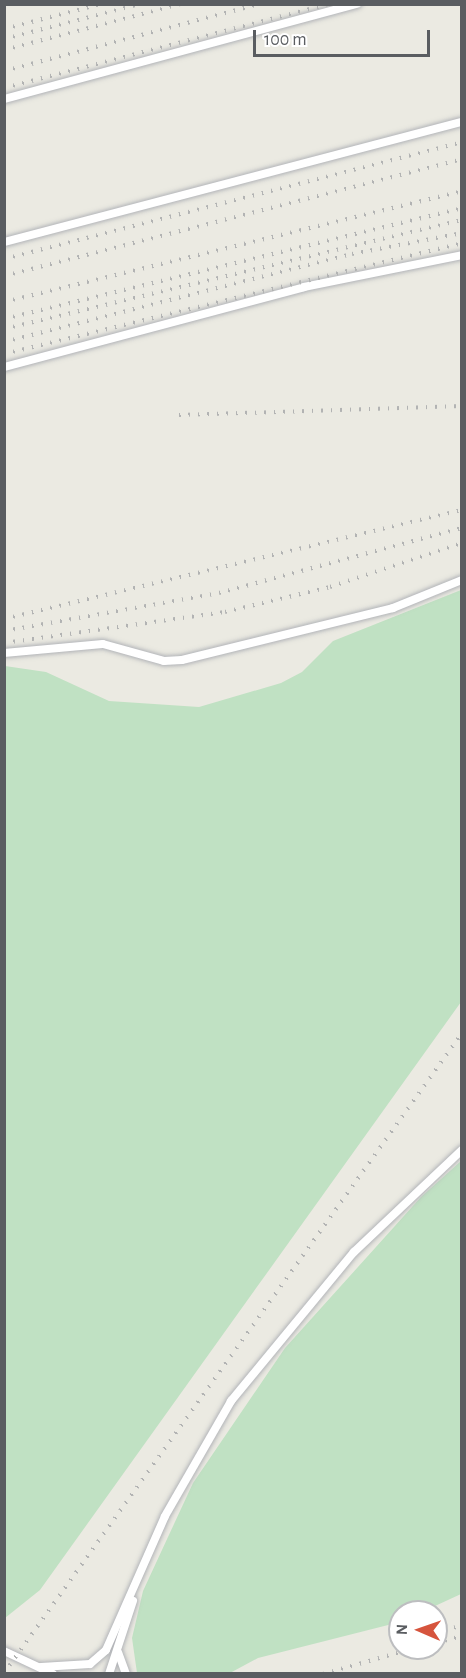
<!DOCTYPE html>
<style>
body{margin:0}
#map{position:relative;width:466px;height:1678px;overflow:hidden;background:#ebeae2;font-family:"Alegreya Sans",sans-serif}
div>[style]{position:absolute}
.green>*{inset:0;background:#c0e1c3}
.roads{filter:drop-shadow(0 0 2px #b2b4b8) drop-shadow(0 0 2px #b2b4b8)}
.lane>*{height:8px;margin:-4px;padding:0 4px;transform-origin:4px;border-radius:4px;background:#fff}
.rail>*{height:4px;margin-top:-2px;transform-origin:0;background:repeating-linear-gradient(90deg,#b2b3b3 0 1.5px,transparent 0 9.5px)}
span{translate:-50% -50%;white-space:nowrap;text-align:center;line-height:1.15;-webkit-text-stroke:4.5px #fff;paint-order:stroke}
.frame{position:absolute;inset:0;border:6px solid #5a5d61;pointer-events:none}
.north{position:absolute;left:388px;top:1600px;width:60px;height:60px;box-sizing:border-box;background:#fff;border:2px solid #bdbec0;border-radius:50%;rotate:272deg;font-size:16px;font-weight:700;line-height:24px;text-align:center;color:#5a5d61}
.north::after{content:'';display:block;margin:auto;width:21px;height:27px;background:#d6543d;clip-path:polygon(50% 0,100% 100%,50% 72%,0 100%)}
.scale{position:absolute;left:253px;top:30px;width:177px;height:27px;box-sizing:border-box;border:3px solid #5a5d61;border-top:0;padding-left:8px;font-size:18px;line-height:21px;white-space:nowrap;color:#5a5d61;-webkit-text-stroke:4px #fff;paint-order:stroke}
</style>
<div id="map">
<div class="green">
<div style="clip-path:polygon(461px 590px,461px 1002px,40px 1590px,5px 1618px,5px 666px,46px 672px,109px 701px,199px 707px,281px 683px,302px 672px,333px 641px)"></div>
<div style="clip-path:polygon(461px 1161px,461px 1594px,422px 1612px,400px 1612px,400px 1622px,258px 1658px,230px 1673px,137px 1673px,132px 1638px,143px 1591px,193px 1483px,285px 1348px,421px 1197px)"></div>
</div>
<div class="roads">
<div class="lane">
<div style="left:4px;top:99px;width:366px;rotate:-15.1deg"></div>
<div style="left:4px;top:242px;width:473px;rotate:-14.7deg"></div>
<div style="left:4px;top:367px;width:310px;rotate:-14.9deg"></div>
<div style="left:304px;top:287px;width:161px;rotate:-11.4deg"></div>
<div style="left:4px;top:653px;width:99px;rotate:-5.2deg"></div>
<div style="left:103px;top:644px;width:63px;rotate:15.6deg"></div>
<div style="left:164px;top:661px;width:18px;rotate:-3deg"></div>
<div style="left:182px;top:660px;width:217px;rotate:-13.8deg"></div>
<div style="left:393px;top:608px;width:74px;rotate:-22.1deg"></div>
<div style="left:4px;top:1651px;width:54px;rotate:25.1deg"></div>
<div style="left:118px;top:1652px;width:23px;rotate:70deg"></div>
<div style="left:41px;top:1667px;width:49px;rotate:-3.5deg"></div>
<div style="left:90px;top:1664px;width:21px;rotate:-41deg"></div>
<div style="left:106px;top:1650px;width:146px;rotate:-66.2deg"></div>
<div style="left:165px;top:1516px;width:133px;rotate:-60.1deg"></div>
<div style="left:231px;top:1401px;width:193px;rotate:-50.5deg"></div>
<div style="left:354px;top:1252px;width:149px;rotate:-43.4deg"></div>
<div style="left:109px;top:1674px;width:77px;rotate:-71.8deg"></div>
</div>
</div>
<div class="rail">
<div style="left:4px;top:29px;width:100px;rotate:-14.5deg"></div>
<div style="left:4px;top:39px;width:140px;rotate:-14.4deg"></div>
<div style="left:4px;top:50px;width:183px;rotate:-14.6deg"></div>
<div style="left:4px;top:71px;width:265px;rotate:-14.7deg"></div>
<div style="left:4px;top:88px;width:335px;rotate:-14.5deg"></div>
<div style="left:4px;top:259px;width:473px;rotate:-14.3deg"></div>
<div style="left:4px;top:276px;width:473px;rotate:-14.3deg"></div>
<div style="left:4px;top:302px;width:471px;rotate:-13.6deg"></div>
<div style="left:4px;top:319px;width:471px;rotate:-13.6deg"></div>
<div style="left:4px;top:329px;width:471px;rotate:-13.4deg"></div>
<div style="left:4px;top:342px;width:359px;rotate:-14.2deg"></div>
<div style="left:352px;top:254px;width:112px;rotate:-10.8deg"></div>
<div style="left:4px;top:354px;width:471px;rotate:-13.6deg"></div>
<div style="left:179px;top:415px;width:283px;rotate:-1.8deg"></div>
<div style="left:4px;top:619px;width:471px;rotate:-13.4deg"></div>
<div style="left:4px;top:631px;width:218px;rotate:-10deg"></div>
<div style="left:219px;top:593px;width:252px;rotate:-15deg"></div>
<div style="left:4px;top:643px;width:223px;rotate:-8deg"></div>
<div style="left:225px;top:612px;width:108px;rotate:-13.4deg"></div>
<div style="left:330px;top:587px;width:139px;rotate:-18.4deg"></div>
<div style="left:436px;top:1634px;width:28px;rotate:-19deg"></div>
<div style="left:436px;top:1643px;width:27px;rotate:-15deg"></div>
<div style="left:4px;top:1673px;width:787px;rotate:-54.41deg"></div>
<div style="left:323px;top:1674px;width:96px;rotate:-15.8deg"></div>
</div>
<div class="frame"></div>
<div class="north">N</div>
<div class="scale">100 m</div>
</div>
